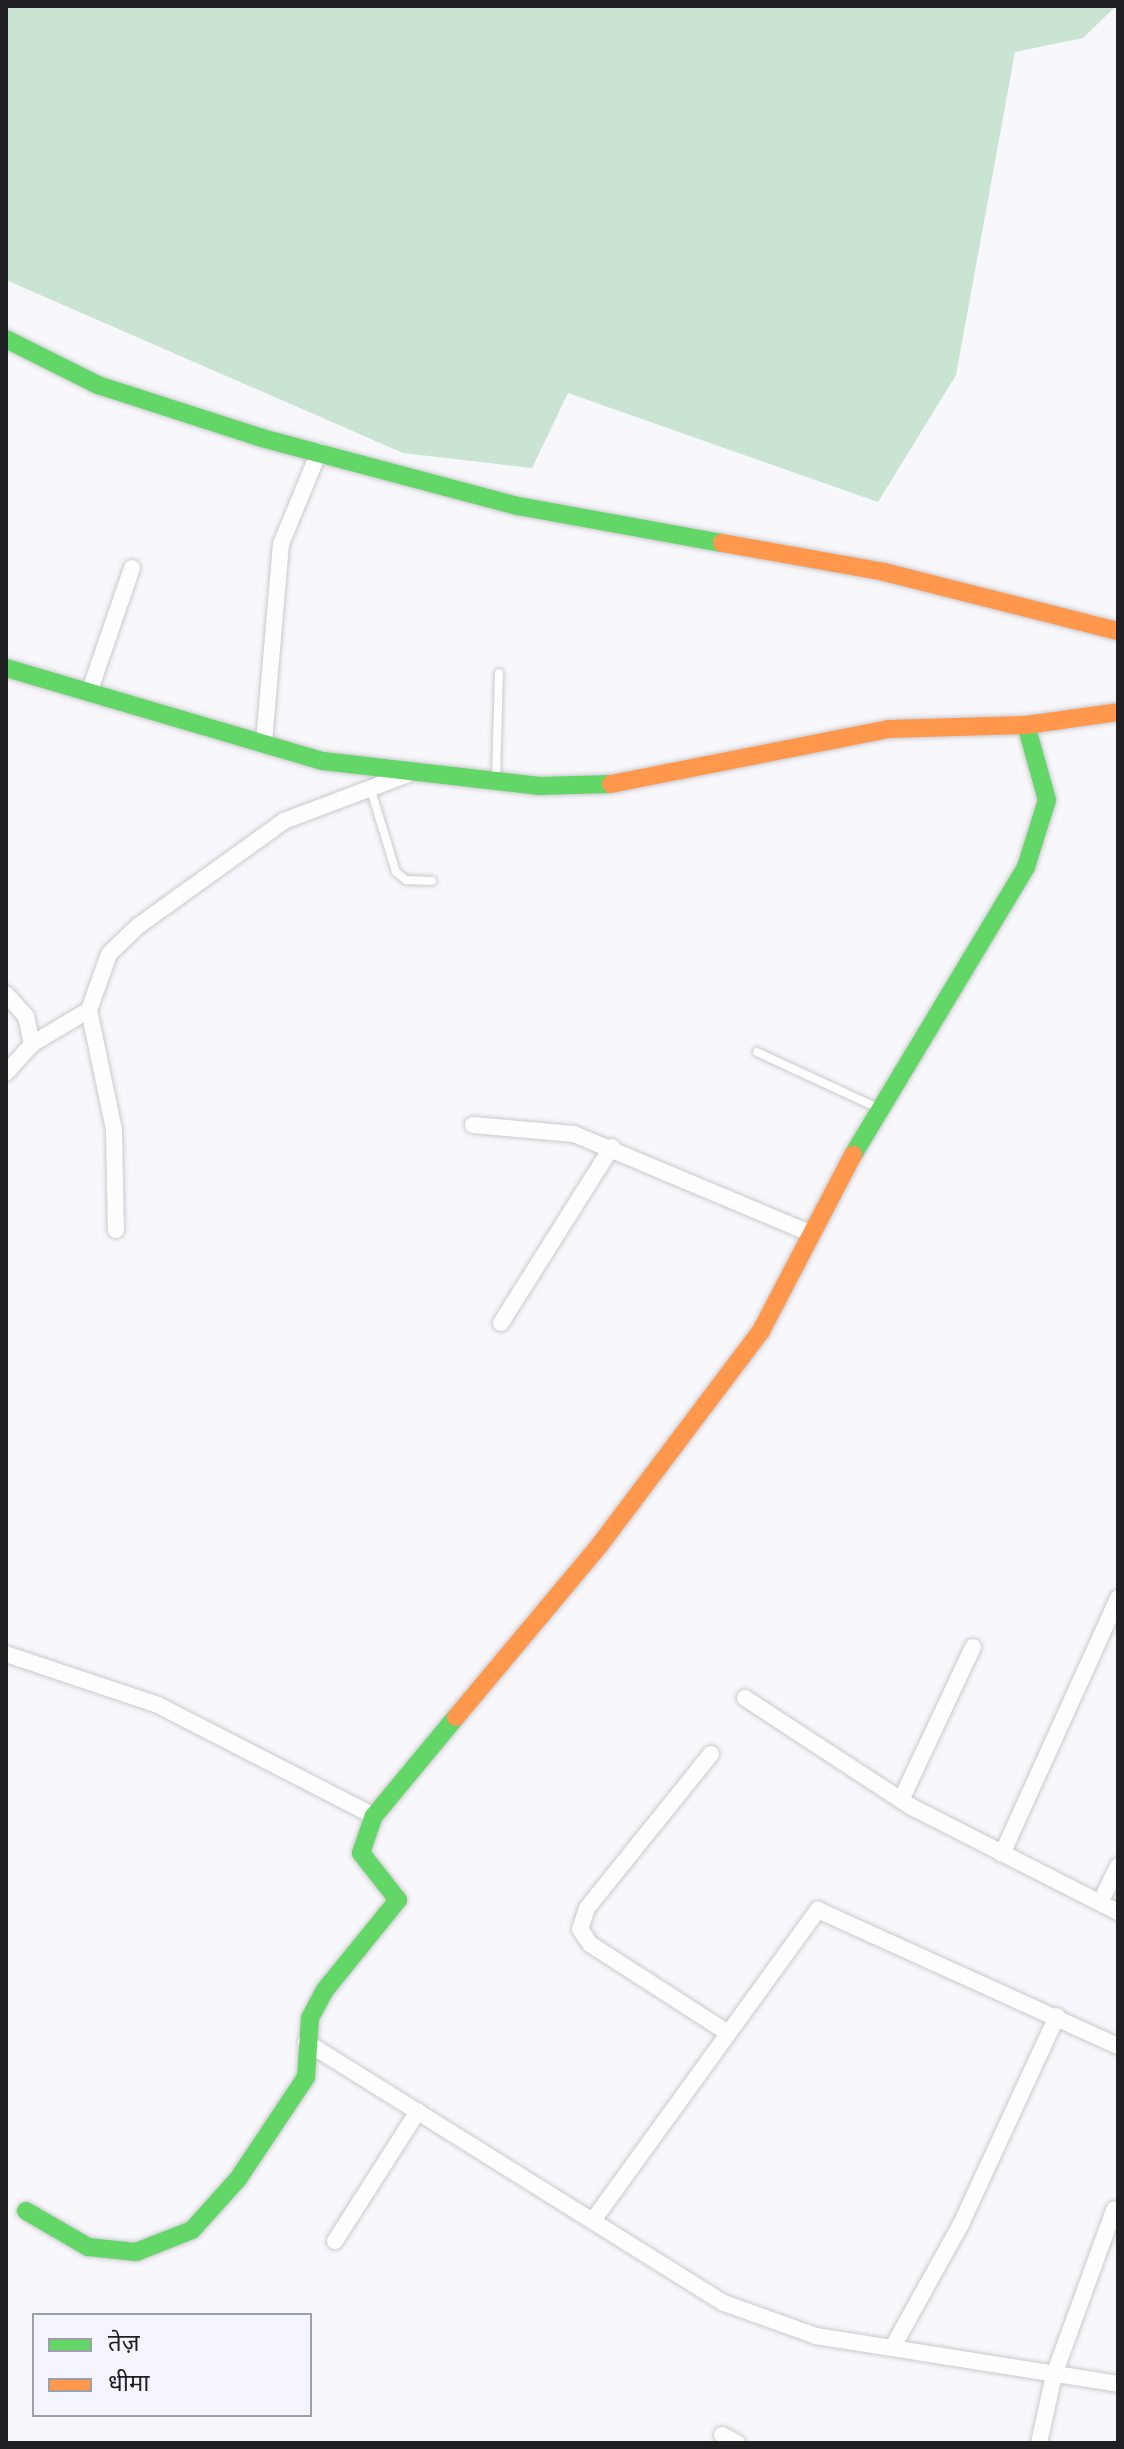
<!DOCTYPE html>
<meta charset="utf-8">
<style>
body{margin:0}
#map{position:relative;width:1124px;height:2449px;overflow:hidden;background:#f7f7fc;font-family:"Work Sans","Noto Sans Devanagari",sans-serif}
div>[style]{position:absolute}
.forest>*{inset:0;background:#c9e4d2}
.roads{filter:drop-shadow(0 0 2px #cacace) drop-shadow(0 0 2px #cacace)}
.lane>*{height:8px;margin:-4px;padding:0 4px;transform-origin:4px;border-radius:4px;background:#fefeff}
.street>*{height:16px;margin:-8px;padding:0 8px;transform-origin:8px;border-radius:8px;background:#fefeff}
.fast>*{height:18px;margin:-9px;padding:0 9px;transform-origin:9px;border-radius:9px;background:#63d668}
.slow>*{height:18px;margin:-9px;padding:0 9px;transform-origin:9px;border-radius:9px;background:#ff974d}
span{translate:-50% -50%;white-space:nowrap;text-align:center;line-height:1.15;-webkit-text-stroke:8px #f4f5ff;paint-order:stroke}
.frame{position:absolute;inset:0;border:8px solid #202024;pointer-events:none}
.legend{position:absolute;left:32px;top:2313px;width:280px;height:104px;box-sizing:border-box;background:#f4f5ff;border:2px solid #9fa0a7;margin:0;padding:10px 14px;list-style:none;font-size:24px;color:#202024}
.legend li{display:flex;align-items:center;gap:16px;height:40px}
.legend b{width:40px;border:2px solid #9fa0a7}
</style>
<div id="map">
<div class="forest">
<div style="clip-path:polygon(6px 6px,1116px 6px,1083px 38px,1015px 52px,956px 375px,878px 502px,568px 393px,532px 468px,403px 453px,6px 280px)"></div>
</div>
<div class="roads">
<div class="lane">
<div style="left:496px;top:778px;width:105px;rotate:-88.4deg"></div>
<div style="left:370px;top:787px;width:89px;rotate:73deg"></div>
<div style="left:396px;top:872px;width:13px;rotate:39deg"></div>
<div style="left:406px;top:880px;width:26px;rotate:2deg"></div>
<div style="left:757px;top:1052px;width:136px;rotate:24.9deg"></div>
</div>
<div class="street">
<div style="left:90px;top:690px;width:129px;rotate:-71deg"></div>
<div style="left:264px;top:742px;width:199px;rotate:-85.1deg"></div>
<div style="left:281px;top:544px;width:100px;rotate:-67.6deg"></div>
<div style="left:6px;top:994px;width:30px;rotate:48deg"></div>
<div style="left:26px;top:1016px;width:29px;rotate:78deg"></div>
<div style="left:89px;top:1010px;width:123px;rotate:78.2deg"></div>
<div style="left:114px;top:1130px;width:100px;rotate:88.9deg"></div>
<div style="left:6px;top:1073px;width:39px;rotate:-48deg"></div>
<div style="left:32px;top:1044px;width:66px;rotate:-30.8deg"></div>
<div style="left:89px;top:1010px;width:59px;rotate:-70.3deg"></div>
<div style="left:109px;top:954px;width:40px;rotate:-44deg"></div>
<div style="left:138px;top:926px;width:180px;rotate:-35.7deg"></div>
<div style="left:284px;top:821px;width:130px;rotate:-20.7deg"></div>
<div style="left:473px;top:1125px;width:101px;rotate:5.1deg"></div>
<div style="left:574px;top:1134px;width:255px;rotate:22.8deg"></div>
<div style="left:501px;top:1323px;width:208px;rotate:-57.8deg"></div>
<div style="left:6px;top:1654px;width:160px;rotate:18.5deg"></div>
<div style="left:158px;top:1705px;width:243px;rotate:27.2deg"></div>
<div style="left:745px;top:1698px;width:197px;rotate:33.2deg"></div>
<div style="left:910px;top:1806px;width:233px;rotate:27deg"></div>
<div style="left:711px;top:1754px;width:198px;rotate:128.8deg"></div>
<div style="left:587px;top:1908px;width:22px;rotate:108deg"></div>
<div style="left:580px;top:1929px;width:18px;rotate:56deg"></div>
<div style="left:590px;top:1944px;width:161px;rotate:32.8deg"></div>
<div style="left:901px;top:1800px;width:169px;rotate:-64.8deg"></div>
<div style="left:1002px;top:1854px;width:281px;rotate:-65.6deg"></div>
<div style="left:1101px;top:1901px;width:39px;rotate:-64deg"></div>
<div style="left:306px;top:2042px;width:493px;rotate:32deg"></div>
<div style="left:724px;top:2303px;width:98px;rotate:19.7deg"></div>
<div style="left:816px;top:2336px;width:306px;rotate:9deg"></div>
<div style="left:594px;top:2219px;width:382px;rotate:-54.1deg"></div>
<div style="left:818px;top:1910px;width:329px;rotate:24.4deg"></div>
<div style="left:335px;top:2241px;width:154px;rotate:-57.4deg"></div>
<div style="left:895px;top:2343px;width:136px;rotate:-61deg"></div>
<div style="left:961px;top:2224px;width:229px;rotate:-65.2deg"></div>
<div style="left:722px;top:2435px;width:17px;rotate:28deg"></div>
<div style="left:1039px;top:2443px;width:70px;rotate:-77.6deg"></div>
<div style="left:1054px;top:2375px;width:176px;rotate:-70deg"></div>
</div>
<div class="fast">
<div style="left:6px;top:339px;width:103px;rotate:26.6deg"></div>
<div style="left:98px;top:385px;width:172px;rotate:17.9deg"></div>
<div style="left:262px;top:438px;width:265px;rotate:14.9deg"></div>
<div style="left:518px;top:506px;width:207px;rotate:10.3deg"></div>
<div style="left:6px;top:668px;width:330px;rotate:16.4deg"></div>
<div style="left:323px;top:761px;width:218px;rotate:6.6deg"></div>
<div style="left:540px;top:786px;width:71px;rotate:-1.6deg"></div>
<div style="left:853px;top:1155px;width:336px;rotate:-59deg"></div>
<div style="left:1026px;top:867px;width:70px;rotate:-72.6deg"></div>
<div style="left:1047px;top:800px;width:78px;rotate:-105.6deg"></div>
<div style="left:26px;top:2211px;width:72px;rotate:30.1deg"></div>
<div style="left:88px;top:2247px;width:48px;rotate:5.9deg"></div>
<div style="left:136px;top:2252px;width:60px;rotate:-21.4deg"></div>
<div style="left:192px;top:2230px;width:69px;rotate:-48deg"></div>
<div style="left:238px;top:2179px;width:123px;rotate:-56.3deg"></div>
<div style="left:306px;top:2077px;width:59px;rotate:-86.1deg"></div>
<div style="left:310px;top:2018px;width:32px;rotate:-62deg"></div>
<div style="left:325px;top:1990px;width:116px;rotate:-51deg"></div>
<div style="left:398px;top:1900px;width:60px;rotate:-128.2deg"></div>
<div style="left:361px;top:1853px;width:39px;rotate:-71deg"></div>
<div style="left:374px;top:1816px;width:129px;rotate:-50.4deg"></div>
</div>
<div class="slow">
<div style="left:722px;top:543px;width:165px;rotate:10.1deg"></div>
<div style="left:884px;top:572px;width:241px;rotate:14.2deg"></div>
<div style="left:611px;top:784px;width:282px;rotate:-11.2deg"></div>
<div style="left:888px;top:729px;width:138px;rotate:-1.7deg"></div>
<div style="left:1026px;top:725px;width:93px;rotate:-8deg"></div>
<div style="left:456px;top:1717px;width:223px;rotate:-50.1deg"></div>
<div style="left:599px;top:1546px;width:269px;rotate:-53deg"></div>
<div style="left:761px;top:1331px;width:199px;rotate:-62.4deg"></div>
</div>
</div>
<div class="frame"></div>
<ul class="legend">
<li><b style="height:10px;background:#63d668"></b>तेज़</li>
<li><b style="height:10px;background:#ff974d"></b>धीमा</li>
</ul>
</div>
